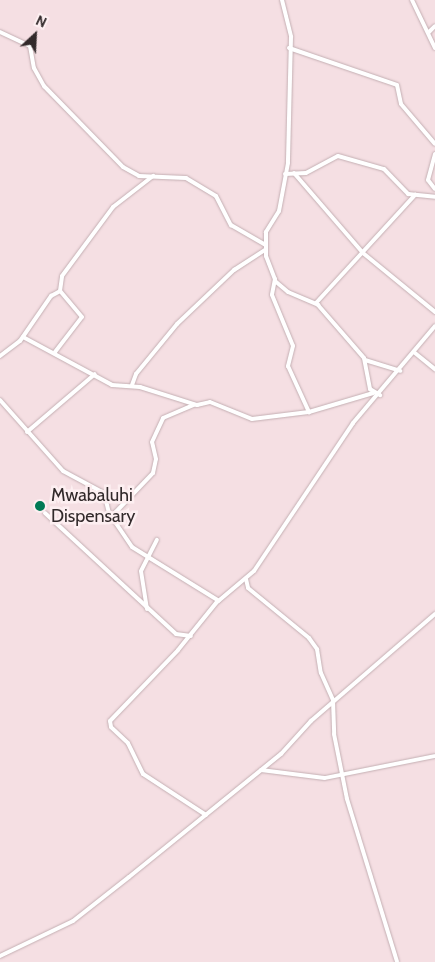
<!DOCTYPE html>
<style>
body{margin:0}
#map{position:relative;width:435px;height:962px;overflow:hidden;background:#f5dfe3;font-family:Cabin,sans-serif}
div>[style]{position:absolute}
.roads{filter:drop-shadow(0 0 1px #c4afb3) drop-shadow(0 0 1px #c4afb3)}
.street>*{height:4px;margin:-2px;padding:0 2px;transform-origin:2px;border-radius:2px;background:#fff}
.dots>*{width:14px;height:14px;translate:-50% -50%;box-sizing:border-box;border:2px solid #fdeff1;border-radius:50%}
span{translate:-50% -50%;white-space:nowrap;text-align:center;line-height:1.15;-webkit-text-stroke:5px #fdeff1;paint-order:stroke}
.poi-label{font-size:18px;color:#322a2b}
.left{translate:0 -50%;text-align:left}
.north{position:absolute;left:10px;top:10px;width:50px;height:50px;-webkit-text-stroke:4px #fdeff1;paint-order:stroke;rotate:25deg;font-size:14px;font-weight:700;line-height:20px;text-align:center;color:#322a2b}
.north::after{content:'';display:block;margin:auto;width:18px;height:22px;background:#322a2b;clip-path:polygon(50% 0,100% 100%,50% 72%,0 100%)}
</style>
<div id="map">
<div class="roads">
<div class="street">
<div style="left:282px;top:0;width:38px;rotate:76deg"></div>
<div style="left:291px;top:37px;width:126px;rotate:91.4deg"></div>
<div style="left:288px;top:163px;width:49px;rotate:100.6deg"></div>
<div style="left:279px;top:211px;width:25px;rotate:122deg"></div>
<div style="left:266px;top:232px;width:24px;rotate:90deg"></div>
<div style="left:266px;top:256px;width:25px;rotate:69deg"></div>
<div style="left:275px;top:279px;width:16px;rotate:101deg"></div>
<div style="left:272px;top:295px;width:55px;rotate:67.6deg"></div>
<div style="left:293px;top:346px;width:21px;rotate:104deg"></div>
<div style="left:288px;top:366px;width:51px;rotate:65.5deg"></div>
<div style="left:412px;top:0;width:53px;rotate:64.4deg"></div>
<div style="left:0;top:32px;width:33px;rotate:25deg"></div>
<div style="left:30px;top:46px;width:22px;rotate:80deg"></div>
<div style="left:34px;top:68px;width:21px;rotate:61deg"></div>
<div style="left:44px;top:86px;width:113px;rotate:45.7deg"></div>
<div style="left:123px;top:167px;width:18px;rotate:29deg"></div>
<div style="left:139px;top:176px;width:47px;rotate:2.4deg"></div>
<div style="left:186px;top:178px;width:35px;rotate:31deg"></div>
<div style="left:216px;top:196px;width:33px;rotate:63deg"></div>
<div style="left:231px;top:225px;width:39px;rotate:30deg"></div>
<div style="left:429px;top:32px;width:8px;rotate:-45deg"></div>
<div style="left:289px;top:48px;width:114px;rotate:18.9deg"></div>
<div style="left:397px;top:85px;width:19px;rotate:78deg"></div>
<div style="left:401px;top:104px;width:52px;rotate:49.6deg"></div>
<div style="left:435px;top:154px;width:27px;rotate:105deg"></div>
<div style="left:428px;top:180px;width:11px;rotate:52deg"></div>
<div style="left:294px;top:173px;width:106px;rotate:49.2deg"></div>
<div style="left:363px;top:253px;width:93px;rotate:39.3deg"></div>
<div style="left:285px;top:174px;width:21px;rotate:-3deg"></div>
<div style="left:306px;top:173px;width:36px;rotate:-28deg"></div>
<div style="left:338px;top:156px;width:48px;rotate:15.8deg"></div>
<div style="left:384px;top:169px;width:35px;rotate:46deg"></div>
<div style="left:408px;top:194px;width:27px;rotate:6deg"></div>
<div style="left:275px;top:281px;width:17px;rotate:40deg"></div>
<div style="left:288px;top:292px;width:33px;rotate:23deg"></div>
<div style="left:318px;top:305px;width:70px;rotate:49deg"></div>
<div style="left:364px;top:358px;width:32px;rotate:79deg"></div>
<div style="left:370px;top:389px;width:12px;rotate:31deg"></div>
<div style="left:316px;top:303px;width:147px;rotate:-47.5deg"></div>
<div style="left:23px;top:337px;width:101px;rotate:28.3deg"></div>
<div style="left:112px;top:385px;width:28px;rotate:4deg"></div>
<div style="left:140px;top:387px;width:60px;rotate:17.5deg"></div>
<div style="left:197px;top:405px;width:13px;rotate:-13deg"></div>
<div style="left:210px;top:402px;width:45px;rotate:22deg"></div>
<div style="left:252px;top:419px;width:57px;rotate:-7deg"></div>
<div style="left:309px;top:412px;width:67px;rotate:-16.5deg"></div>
<div style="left:55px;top:352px;width:44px;rotate:-52.4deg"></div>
<div style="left:82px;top:317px;width:34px;rotate:-130deg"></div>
<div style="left:60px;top:291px;width:15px;rotate:-82deg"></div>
<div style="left:62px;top:276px;width:86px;rotate:-53.5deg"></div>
<div style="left:113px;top:207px;width:51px;rotate:-37.8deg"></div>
<div style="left:415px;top:353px;width:26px;rotate:39deg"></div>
<div style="left:0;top:356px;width:25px;rotate:-37deg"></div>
<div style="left:20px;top:341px;width:55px;rotate:-55.4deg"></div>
<div style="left:51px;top:296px;width:10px;rotate:-29deg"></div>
<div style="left:365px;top:360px;width:37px;rotate:17deg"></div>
<div style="left:132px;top:385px;width:12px;rotate:-70deg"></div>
<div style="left:136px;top:374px;width:65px;rotate:-50.6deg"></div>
<div style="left:177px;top:324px;width:79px;rotate:-43.5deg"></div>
<div style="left:234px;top:270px;width:37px;rotate:-33deg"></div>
<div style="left:0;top:400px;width:95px;rotate:48.4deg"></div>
<div style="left:63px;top:471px;width:47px;rotate:28.2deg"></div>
<div style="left:104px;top:493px;width:21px;rotate:76deg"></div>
<div style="left:109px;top:513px;width:41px;rotate:55.9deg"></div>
<div style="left:132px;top:547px;width:102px;rotate:31.8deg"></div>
<div style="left:27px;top:432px;width:89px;rotate:-40.5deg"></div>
<div style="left:45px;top:513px;width:178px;rotate:42.7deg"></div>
<div style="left:176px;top:634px;width:15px;rotate:8deg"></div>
<div style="left:111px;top:517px;width:61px;rotate:-46.3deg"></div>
<div style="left:153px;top:473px;width:14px;rotate:-78deg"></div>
<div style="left:156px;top:459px;width:17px;rotate:-103deg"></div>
<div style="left:152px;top:442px;width:26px;rotate:-65deg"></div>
<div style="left:163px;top:418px;width:34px;rotate:-23deg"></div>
<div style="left:246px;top:579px;width:9px;rotate:77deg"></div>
<div style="left:248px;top:588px;width:79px;rotate:39.3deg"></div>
<div style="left:309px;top:638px;width:14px;rotate:54deg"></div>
<div style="left:317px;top:649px;width:24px;rotate:81deg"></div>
<div style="left:321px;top:673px;width:30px;rotate:66deg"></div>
<div style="left:333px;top:700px;width:34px;rotate:88deg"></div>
<div style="left:334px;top:734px;width:66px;rotate:78.7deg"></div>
<div style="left:347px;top:799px;width:170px;rotate:72.9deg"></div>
<div style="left:147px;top:609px;width:38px;rotate:-99deg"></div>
<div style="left:141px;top:571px;width:35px;rotate:-63deg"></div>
<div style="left:261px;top:770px;width:64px;rotate:7.1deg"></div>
<div style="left:325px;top:778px;width:112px;rotate:-11.3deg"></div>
<div style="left:206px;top:815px;width:75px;rotate:-146.9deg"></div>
<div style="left:143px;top:774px;width:34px;rotate:-116deg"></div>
<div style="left:128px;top:743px;width:23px;rotate:-137deg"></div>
<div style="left:111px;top:727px;width:6px;rotate:-99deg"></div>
<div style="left:110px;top:721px;width:98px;rotate:-46.2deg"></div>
<div style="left:178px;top:650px;width:60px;rotate:-51deg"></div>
<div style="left:216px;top:603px;width:50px;rotate:-40.1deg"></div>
<div style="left:254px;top:571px;width:178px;rotate:-56.2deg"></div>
<div style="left:353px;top:423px;width:127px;rotate:-49.8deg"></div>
<div style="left:0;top:956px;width:81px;rotate:-25.6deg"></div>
<div style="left:73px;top:921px;width:71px;rotate:-38.2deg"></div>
<div style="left:129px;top:877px;width:196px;rotate:-39deg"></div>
<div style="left:281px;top:754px;width:45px;rotate:-47.7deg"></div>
<div style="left:311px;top:721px;width:164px;rotate:-40.8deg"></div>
</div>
</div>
<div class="dots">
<div style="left:40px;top:506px;background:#017955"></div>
</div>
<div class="poi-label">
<span class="left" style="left:51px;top:506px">Mwabaluhi<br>Dispensary</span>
</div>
<div class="north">N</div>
</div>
